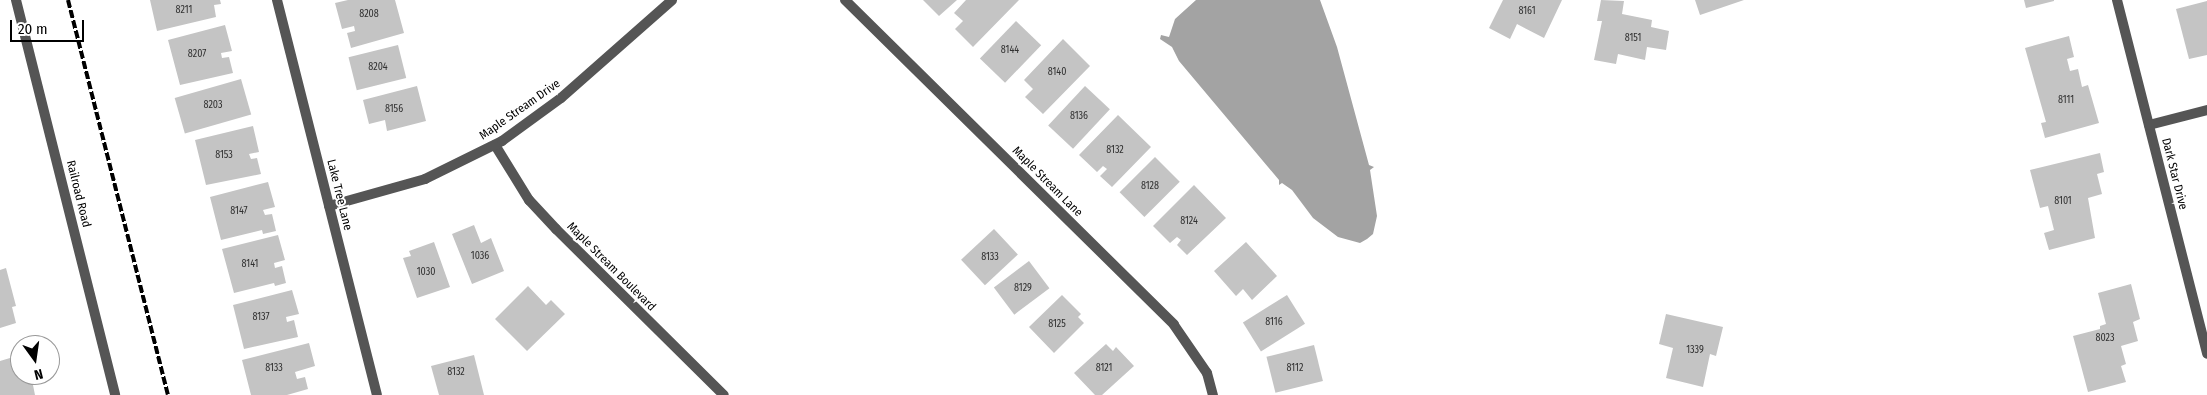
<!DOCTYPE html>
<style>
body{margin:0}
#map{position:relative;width:2207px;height:395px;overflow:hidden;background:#fff;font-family:"Fira Sans Condensed",sans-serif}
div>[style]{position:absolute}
.water>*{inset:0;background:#a3a3a3}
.building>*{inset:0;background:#c4c4c4;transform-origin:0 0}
.minor>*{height:10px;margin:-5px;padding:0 5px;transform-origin:5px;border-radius:5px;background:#555}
.tertiary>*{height:10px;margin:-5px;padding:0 5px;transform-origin:5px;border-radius:5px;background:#555}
.rail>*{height:4px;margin-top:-2px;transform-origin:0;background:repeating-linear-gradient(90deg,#000 0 8px,transparent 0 10.5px)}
span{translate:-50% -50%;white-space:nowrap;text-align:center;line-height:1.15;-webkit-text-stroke:4px #fff;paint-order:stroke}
.number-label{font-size:10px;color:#313131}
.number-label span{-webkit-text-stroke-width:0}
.street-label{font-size:12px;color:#000}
.north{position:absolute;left:10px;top:335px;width:50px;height:50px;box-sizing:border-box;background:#fff;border:1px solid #999;border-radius:50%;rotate:166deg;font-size:14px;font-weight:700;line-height:20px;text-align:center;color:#000}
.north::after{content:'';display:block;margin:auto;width:18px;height:22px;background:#000;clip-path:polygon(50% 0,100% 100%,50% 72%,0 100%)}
.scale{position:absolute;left:10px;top:20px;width:74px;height:22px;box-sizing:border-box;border:2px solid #000;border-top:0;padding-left:6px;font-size:15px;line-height:18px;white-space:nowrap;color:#000;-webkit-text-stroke:4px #fff;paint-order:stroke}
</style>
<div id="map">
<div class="water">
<div style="clip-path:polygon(1196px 0,1320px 0,1337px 47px,1369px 165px,1374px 167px,1370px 170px,1377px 216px,1373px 234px,1367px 239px,1360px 243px,1338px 237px,1313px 218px,1292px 190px,1282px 183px,1279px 185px,1279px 180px,1179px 61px,1172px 47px,1160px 39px,1161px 35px,1169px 37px,1175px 19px)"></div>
</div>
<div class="building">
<div style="clip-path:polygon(150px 0,220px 0,221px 4px,214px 5px,216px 17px,157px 31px)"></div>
<div style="clip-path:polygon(348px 0,395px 0,404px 33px,351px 48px,347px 33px,355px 31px,354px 26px,342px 29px,335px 3px)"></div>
<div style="clip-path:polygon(923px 0,957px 0,939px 16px)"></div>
<div style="clip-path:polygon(966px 0,1019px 0,973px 47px,955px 29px,963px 21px,954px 13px)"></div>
<div style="clip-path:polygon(1503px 0,1562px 0,1544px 38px,1517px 24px,1510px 39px,1489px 28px)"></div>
<div style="clip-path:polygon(1601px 0,1624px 1px,1622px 14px,1652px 20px,1651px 27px,1669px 31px,1666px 50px,1647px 47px,1645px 60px,1618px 54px,1616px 64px,1594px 60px,1602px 21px,1597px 21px)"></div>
<div style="clip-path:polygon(1695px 0,1744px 0,1700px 15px)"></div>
<div style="clip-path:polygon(2024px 0,2054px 0,2054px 1px,2026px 8px)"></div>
<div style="clip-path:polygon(2207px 1px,2207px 55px,2189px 59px,2176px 9px)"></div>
<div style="left:1016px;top:21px;width:35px;height:52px;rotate:44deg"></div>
<div style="clip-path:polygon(225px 25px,232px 51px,221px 53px,222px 58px,229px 57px,233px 73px,180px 85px,168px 40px)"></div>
<div style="clip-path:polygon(2069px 36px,2074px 57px,2067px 59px,2070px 71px,2078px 69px,2082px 87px,2088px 85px,2099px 123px,2045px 138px,2041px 123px,2046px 122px,2025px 48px)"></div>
<div style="clip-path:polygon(1063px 39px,1090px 66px,1043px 114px,1025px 97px,1033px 89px,1024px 80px)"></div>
<div style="left:398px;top:45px;width:34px;height:51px;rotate:76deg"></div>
<div style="left:241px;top:79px;width:37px;height:69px;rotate:74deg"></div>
<div style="clip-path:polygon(417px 86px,426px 121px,387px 131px,385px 120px,369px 124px,363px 100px)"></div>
<div style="left:1085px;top:86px;width:34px;height:54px;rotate:43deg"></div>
<div style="clip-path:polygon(1118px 115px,1151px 147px,1112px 187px,1100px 176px,1107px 169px,1103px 166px,1097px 172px,1079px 155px)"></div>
<div style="clip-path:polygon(253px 126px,259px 152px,249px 154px,251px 159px,257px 158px,261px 174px,206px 185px,195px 140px)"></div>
<div style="clip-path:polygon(2100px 153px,2104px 172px,2097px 174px,2102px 194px,2088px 198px,2095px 238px,2049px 250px,2044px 233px,2054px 230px,2048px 206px,2040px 208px,2030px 170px)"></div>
<div style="left:1155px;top:157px;width:35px;height:50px;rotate:45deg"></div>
<div style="clip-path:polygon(268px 182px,275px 207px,263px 210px,265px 215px,272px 214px,276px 231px,263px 234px,262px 230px,221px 240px,210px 197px)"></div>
<div style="clip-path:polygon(1194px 185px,1226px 218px,1187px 255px,1177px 245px,1181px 240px,1177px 237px,1170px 243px,1153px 226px)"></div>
<div style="clip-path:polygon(474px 225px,481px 243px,491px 238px,504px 271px,472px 284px,452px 234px)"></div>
<div style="left:994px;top:229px;width:35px;height:45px;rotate:47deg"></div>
<div style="clip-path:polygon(278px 235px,285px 260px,274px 263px,275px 268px,282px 266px,286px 283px,275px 286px,274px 283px,234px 293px,222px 249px)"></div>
<div style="clip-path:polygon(434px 242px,450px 287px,417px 298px,403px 258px,411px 256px,409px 251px)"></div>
<div style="clip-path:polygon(1246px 242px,1277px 276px,1252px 300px,1243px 289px,1236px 296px,1214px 271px)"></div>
<div style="left:1029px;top:261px;width:34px;height:44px;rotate:53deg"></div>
<div style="clip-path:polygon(6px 268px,16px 306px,12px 307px,16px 323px,0 328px,0 270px)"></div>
<div style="clip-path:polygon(2131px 284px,2140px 319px,2133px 322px,2138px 341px,2121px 346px,2126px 364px,2121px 366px,2126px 382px,2088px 392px,2073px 336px,2100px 329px,2100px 326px,2106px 324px,2098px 293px)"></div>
<div style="clip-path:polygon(528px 286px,546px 305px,551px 300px,565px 314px,527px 351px,495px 319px)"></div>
<div style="clip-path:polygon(292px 290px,299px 314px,286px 317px,287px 322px,294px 320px,298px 337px,244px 349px,233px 305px)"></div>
<div style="clip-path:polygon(1062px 295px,1081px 314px,1078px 317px,1084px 323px,1054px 353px,1029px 327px)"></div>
<div style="left:1287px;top:295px;width:34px;height:52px;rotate:58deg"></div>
<div style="clip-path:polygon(1666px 314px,1723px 327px,1716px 356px,1710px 354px,1703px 387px,1666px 378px,1673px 348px,1659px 344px)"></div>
<div style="clip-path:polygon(309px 343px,315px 366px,295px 372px,297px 379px,305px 377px,308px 389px,287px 395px,251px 395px,242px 360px)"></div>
<div style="clip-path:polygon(1106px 344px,1113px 351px,1116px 347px,1134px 366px,1102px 395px,1095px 395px,1074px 373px)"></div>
<div style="left:1314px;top:345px;width:37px;height:49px;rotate:76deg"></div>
<div style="clip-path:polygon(20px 355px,20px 375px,31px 375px,35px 395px,0 395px,0 361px)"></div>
<div style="clip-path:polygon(474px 355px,484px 395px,439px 395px,431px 366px)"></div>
</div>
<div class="minor">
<div style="left:277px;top:0;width:407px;rotate:75.8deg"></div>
<div style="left:845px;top:0;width:462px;rotate:44.6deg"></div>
<div style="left:1174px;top:325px;width:58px;rotate:55.5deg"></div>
<div style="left:1207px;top:373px;width:23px;rotate:75deg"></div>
<div style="left:2117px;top:0;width:365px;rotate:75.7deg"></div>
<div style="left:2149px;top:125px;width:60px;rotate:-14.5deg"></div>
<div style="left:495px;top:145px;width:65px;rotate:58.3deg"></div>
<div style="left:529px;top:200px;width:40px;rotate:47deg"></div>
<div style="left:556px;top:229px;width:236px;rotate:44.7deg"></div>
<div style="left:329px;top:206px;width:100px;rotate:-15.7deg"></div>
<div style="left:425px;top:179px;width:86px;rotate:-26.3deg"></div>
<div style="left:502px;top:141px;width:73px;rotate:-36.1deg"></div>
<div style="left:561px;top:98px;width:148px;rotate:-41.4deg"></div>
</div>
<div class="tertiary">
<div style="left:16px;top:0;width:407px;rotate:75.9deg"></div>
</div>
<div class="rail">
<div style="left:68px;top:0;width:407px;rotate:75.8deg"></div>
</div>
<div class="number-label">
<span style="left:184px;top:11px">8211</span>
<span style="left:1527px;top:12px">8161</span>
<span style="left:369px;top:15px">8208</span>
<span style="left:1633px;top:39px">8151</span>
<span style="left:1010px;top:51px">8144</span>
<span style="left:197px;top:55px">8207</span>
<span style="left:378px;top:68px">8204</span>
<span style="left:1057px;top:73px">8140</span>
<span style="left:2066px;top:101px">8111</span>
<span style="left:213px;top:106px">8203</span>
<span style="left:394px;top:110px">8156</span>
<span style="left:1079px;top:117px">8136</span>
<span style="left:1115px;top:151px">8132</span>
<span style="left:224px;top:156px">8153</span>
<span style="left:1150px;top:187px">8128</span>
<span style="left:2063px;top:202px">8101</span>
<span style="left:239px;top:212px">8147</span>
<span style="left:1189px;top:222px">8124</span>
<span style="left:480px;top:257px">1036</span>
<span style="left:990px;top:258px">8133</span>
<span style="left:250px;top:265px">8141</span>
<span style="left:426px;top:273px">1030</span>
<span style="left:1023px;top:289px">8129</span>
<span style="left:261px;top:318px">8137</span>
<span style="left:1274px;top:323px">8116</span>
<span style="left:1057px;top:325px">8125</span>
<span style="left:2105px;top:339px">8023</span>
<span style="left:1695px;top:351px">1339</span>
<span style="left:274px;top:369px">8133</span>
<span style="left:1104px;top:369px">8121</span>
<span style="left:1295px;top:369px">8112</span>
<span style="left:456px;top:373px">8132</span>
</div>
<div class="street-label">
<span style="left:520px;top:110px;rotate:-35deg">Maple Stream Drive</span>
<span style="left:2174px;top:174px;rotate:76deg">Dark Star Drive</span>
<span style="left:1047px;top:182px;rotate:45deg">Maple Stream Lane</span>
<span style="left:78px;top:194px;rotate:76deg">Railroad Road</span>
<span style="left:339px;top:195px;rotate:76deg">Lake Tree Lane</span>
<span style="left:611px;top:267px;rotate:45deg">Maple Stream Boulevard</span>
</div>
<div class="north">N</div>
<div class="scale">20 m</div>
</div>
